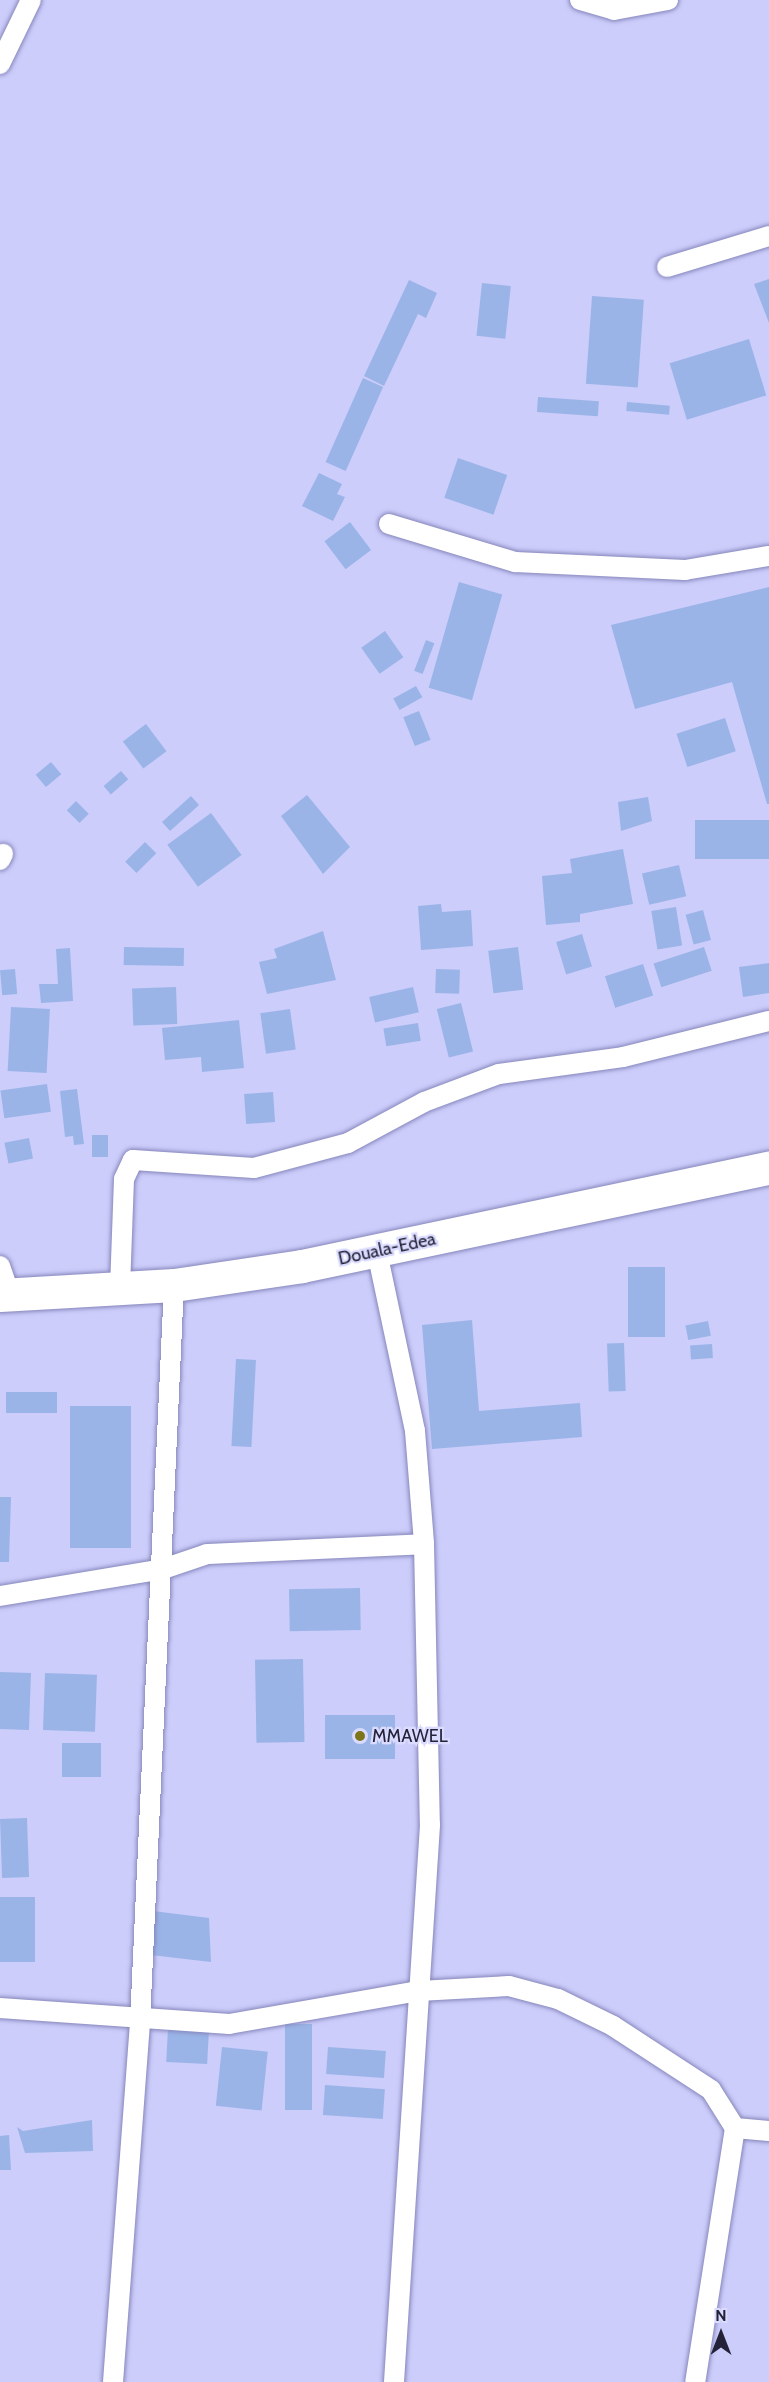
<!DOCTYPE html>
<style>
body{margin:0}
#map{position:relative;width:769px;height:2382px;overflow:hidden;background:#cccdfb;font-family:Cabin,sans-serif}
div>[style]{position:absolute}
.building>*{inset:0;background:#9ab4e8;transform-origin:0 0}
.roads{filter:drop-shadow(0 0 2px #8686bb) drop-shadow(0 0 2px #8686bb)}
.minor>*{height:20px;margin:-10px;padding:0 10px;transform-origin:10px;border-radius:10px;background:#fff}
.trunk>*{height:33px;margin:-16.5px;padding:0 16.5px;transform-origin:16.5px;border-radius:16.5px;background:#fff}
.dots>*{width:16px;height:16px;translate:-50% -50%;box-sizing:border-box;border:3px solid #dadbfe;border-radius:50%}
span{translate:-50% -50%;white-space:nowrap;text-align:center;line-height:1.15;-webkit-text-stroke:4.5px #dadbfe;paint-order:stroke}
.street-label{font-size:18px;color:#232238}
.poi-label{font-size:18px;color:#232238}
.left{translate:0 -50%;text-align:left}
.north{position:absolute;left:691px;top:2304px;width:60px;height:60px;-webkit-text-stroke:4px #dadbfe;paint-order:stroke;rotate:0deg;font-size:16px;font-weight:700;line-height:24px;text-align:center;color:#232238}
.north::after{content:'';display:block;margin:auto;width:21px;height:27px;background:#232238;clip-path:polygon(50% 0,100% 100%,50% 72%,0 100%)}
</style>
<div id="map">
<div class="building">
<div style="clip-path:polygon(769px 279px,769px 323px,754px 284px)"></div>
<div style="clip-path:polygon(409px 280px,437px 293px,426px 318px,418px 314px,384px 386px,364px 376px)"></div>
<div style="left:482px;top:283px;width:29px;height:53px;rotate:6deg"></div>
<div style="left:592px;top:296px;width:52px;height:88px;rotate:4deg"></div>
<div style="left:749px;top:339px;width:59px;height:83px;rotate:73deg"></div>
<div style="left:363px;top:378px;width:22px;height:92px;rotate:24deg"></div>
<div style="left:538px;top:397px;width:61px;height:15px;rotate:4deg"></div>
<div style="left:627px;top:402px;width:43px;height:9px;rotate:5deg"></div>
<div style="left:458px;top:458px;width:52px;height:42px;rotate:19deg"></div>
<div style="clip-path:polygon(319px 473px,342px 484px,337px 494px,345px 497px,333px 521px,302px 506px)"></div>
<div style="left:350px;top:522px;width:35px;height:32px;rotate:53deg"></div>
<div style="left:459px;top:582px;width:45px;height:110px;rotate:16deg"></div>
<div style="clip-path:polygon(769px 587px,769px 804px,767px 804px,732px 682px,635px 709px,611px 625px)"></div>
<div style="left:385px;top:631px;width:32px;height:29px;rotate:55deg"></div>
<div style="left:426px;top:640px;width:9px;height:33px;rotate:21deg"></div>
<div style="left:416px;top:686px;width:13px;height:26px;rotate:61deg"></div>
<div style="left:419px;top:711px;width:31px;height:17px;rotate:68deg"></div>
<div style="left:725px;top:718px;width:35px;height:51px;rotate:72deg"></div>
<div style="left:146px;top:724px;width:34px;height:29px;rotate:53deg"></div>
<div style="left:51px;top:762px;width:16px;height:20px;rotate:50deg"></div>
<div style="left:121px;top:771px;width:11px;height:23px;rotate:49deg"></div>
<div style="clip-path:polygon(307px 795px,350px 847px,323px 874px,281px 816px)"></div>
<div style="left:191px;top:796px;width:12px;height:39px;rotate:48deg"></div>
<div style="clip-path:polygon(648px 797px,652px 821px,621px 831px,618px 802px)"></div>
<div style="left:76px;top:801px;width:18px;height:13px;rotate:45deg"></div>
<div style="left:211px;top:813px;width:52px;height:54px;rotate:54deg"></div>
<div style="left:769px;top:820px;width:39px;height:74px;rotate:90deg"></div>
<div style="left:145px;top:842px;width:16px;height:28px;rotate:45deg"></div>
<div style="clip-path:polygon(623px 849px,633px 904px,580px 914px,580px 922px,546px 925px,542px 876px,572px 873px,570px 859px)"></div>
<div style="left:679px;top:865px;width:32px;height:38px;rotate:77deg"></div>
<div style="clip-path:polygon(441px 904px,442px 912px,471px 910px,473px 946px,421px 950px,418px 906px)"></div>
<div style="left:676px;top:907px;width:39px;height:25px;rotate:81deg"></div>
<div style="left:703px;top:910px;width:31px;height:18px;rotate:75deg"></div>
<div style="clip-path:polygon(323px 931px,336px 980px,267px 994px,259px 962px,277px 958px,274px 949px)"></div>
<div style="left:582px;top:934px;width:34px;height:27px;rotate:73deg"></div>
<div style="left:124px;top:947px;width:60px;height:18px;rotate:1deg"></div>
<div style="left:518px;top:947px;width:43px;height:30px;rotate:83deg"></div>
<div style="left:704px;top:947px;width:25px;height:53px;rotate:72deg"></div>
<div style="clip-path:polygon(70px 948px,73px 1001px,41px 1003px,39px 984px,58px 984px,56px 949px)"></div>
<div style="clip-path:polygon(769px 963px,769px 993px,743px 997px,739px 967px)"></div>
<div style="left:643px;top:964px;width:33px;height:40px;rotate:72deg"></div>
<div style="left:15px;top:969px;width:25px;height:15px;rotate:85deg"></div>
<div style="left:436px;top:969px;width:24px;height:24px;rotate:2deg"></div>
<div style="left:176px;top:987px;width:37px;height:44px;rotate:88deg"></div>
<div style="left:413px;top:987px;width:26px;height:45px;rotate:77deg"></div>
<div style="left:461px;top:1003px;width:50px;height:25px;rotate:76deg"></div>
<div style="left:11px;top:1007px;width:39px;height:64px;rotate:3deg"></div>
<div style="left:290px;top:1009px;width:41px;height:30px;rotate:82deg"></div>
<div style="clip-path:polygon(239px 1020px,244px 1068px,202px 1072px,201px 1057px,165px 1060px,162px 1028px)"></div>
<div style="left:418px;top:1023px;width:18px;height:35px;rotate:81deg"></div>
<div style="left:47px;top:1084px;width:28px;height:47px;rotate:82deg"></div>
<div style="clip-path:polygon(77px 1089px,84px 1144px,74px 1145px,73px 1136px,65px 1137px,60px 1091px)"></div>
<div style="left:273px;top:1092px;width:30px;height:29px;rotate:86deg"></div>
<div style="left:92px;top:1135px;width:16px;height:22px"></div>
<div style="left:29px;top:1138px;width:21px;height:25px;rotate:79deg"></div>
<div style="left:628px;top:1267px;width:37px;height:70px"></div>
<div style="clip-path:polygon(472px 1320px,479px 1411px,580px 1403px,582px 1437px,432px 1449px,422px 1325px)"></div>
<div style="left:708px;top:1321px;width:15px;height:23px;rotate:79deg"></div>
<div style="left:624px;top:1343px;width:48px;height:17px;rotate:88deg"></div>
<div style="left:712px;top:1344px;width:14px;height:22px;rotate:86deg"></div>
<div style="left:236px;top:1359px;width:20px;height:87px;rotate:3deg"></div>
<div style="left:57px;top:1392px;width:21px;height:51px;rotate:90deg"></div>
<div style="left:70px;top:1406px;width:61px;height:142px"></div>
<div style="clip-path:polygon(0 1497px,11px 1497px,9px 1562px,0 1562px)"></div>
<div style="left:360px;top:1588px;width:42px;height:71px;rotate:89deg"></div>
<div style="left:303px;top:1659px;width:83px;height:48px;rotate:89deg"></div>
<div style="left:0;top:1672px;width:31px;height:57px;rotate:2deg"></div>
<div style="left:45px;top:1673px;width:52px;height:57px;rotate:2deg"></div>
<div style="left:325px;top:1715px;width:70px;height:44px"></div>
<div style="left:62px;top:1743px;width:39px;height:34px"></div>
<div style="left:27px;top:1818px;width:59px;height:27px;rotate:88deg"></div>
<div style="left:0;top:1897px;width:35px;height:65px"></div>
<div style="clip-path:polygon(153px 1911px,209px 1918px,211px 1962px,151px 1955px)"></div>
<div style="left:285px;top:2024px;width:27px;height:86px"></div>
<div style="left:168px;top:2028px;width:41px;height:34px;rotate:3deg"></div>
<div style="left:222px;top:2047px;width:46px;height:59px;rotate:6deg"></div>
<div style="left:328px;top:2047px;width:58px;height:27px;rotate:4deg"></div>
<div style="left:325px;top:2085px;width:60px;height:30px;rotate:4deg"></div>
<div style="clip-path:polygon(92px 2120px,93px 2151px,25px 2153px,17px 2127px,23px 2131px)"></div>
<div style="clip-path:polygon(9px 2135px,11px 2170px,0 2170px,0 2136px)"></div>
</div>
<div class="roads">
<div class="minor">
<div style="left:580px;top:0;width:35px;rotate:16deg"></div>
<div style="left:614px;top:10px;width:55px;rotate:-10.5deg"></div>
<div style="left:0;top:64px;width:71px;rotate:-64.2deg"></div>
<div style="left:667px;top:267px;width:107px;rotate:-16.9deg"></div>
<div style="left:389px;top:524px;width:132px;rotate:16.8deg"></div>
<div style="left:515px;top:562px;width:170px;rotate:2.7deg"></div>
<div style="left:685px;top:570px;width:85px;rotate:-9.5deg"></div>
<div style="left:0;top:860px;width:7px;rotate:-63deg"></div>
<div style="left:377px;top:1252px;width:183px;rotate:78deg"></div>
<div style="left:415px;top:1431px;width:113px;rotate:85.4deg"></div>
<div style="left:424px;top:1544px;width:281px;rotate:88.8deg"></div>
<div style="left:430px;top:1825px;width:558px;rotate:93.7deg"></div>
<div style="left:0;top:1266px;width:31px;rotate:71deg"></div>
<div style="left:120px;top:1288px;width:109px;rotate:-87.9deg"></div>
<div style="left:124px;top:1179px;width:21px;rotate:-65deg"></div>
<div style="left:133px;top:1160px;width:121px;rotate:3.8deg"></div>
<div style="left:254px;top:1168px;width:97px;rotate:-14.9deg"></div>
<div style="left:348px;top:1143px;width:86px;rotate:-28.3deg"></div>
<div style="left:424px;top:1102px;width:80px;rotate:-20.5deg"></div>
<div style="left:499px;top:1074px;width:125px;rotate:-7.8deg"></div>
<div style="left:623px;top:1057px;width:150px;rotate:-13.9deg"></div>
<div style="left:0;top:1596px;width:165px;rotate:-9.4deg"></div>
<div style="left:163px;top:1569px;width:46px;rotate:-18.8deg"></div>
<div style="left:207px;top:1554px;width:217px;rotate:-2.6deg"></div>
<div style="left:0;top:2008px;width:230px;rotate:4deg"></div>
<div style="left:229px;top:2024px;width:193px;rotate:-9.9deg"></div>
<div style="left:419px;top:1991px;width:90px;rotate:-3.2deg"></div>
<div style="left:509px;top:1986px;width:51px;rotate:14.9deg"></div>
<div style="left:558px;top:1999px;width:61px;rotate:26.1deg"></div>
<div style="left:613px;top:2026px;width:117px;rotate:33.1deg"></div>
<div style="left:711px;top:2090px;width:45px;rotate:57.7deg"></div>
<div style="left:735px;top:2128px;width:257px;rotate:98.9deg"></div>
<div style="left:735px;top:2128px;width:34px;rotate:5deg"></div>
<div style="left:113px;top:2382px;width:361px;rotate:-85.7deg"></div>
<div style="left:140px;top:2022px;width:738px;rotate:-87.36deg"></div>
</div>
<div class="trunk">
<div style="left:0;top:1295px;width:174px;rotate:-3.3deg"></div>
<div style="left:174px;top:1285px;width:129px;rotate:-8.4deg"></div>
<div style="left:302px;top:1266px;width:477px;rotate:-11.9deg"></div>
</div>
</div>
<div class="dots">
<div style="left:360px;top:1736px;background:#7d7519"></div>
</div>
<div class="street-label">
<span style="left:387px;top:1249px;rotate:-12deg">Douala-Edea</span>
</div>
<div class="poi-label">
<span class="left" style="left:372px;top:1736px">MMAWEL</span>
</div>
<div class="north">N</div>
</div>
